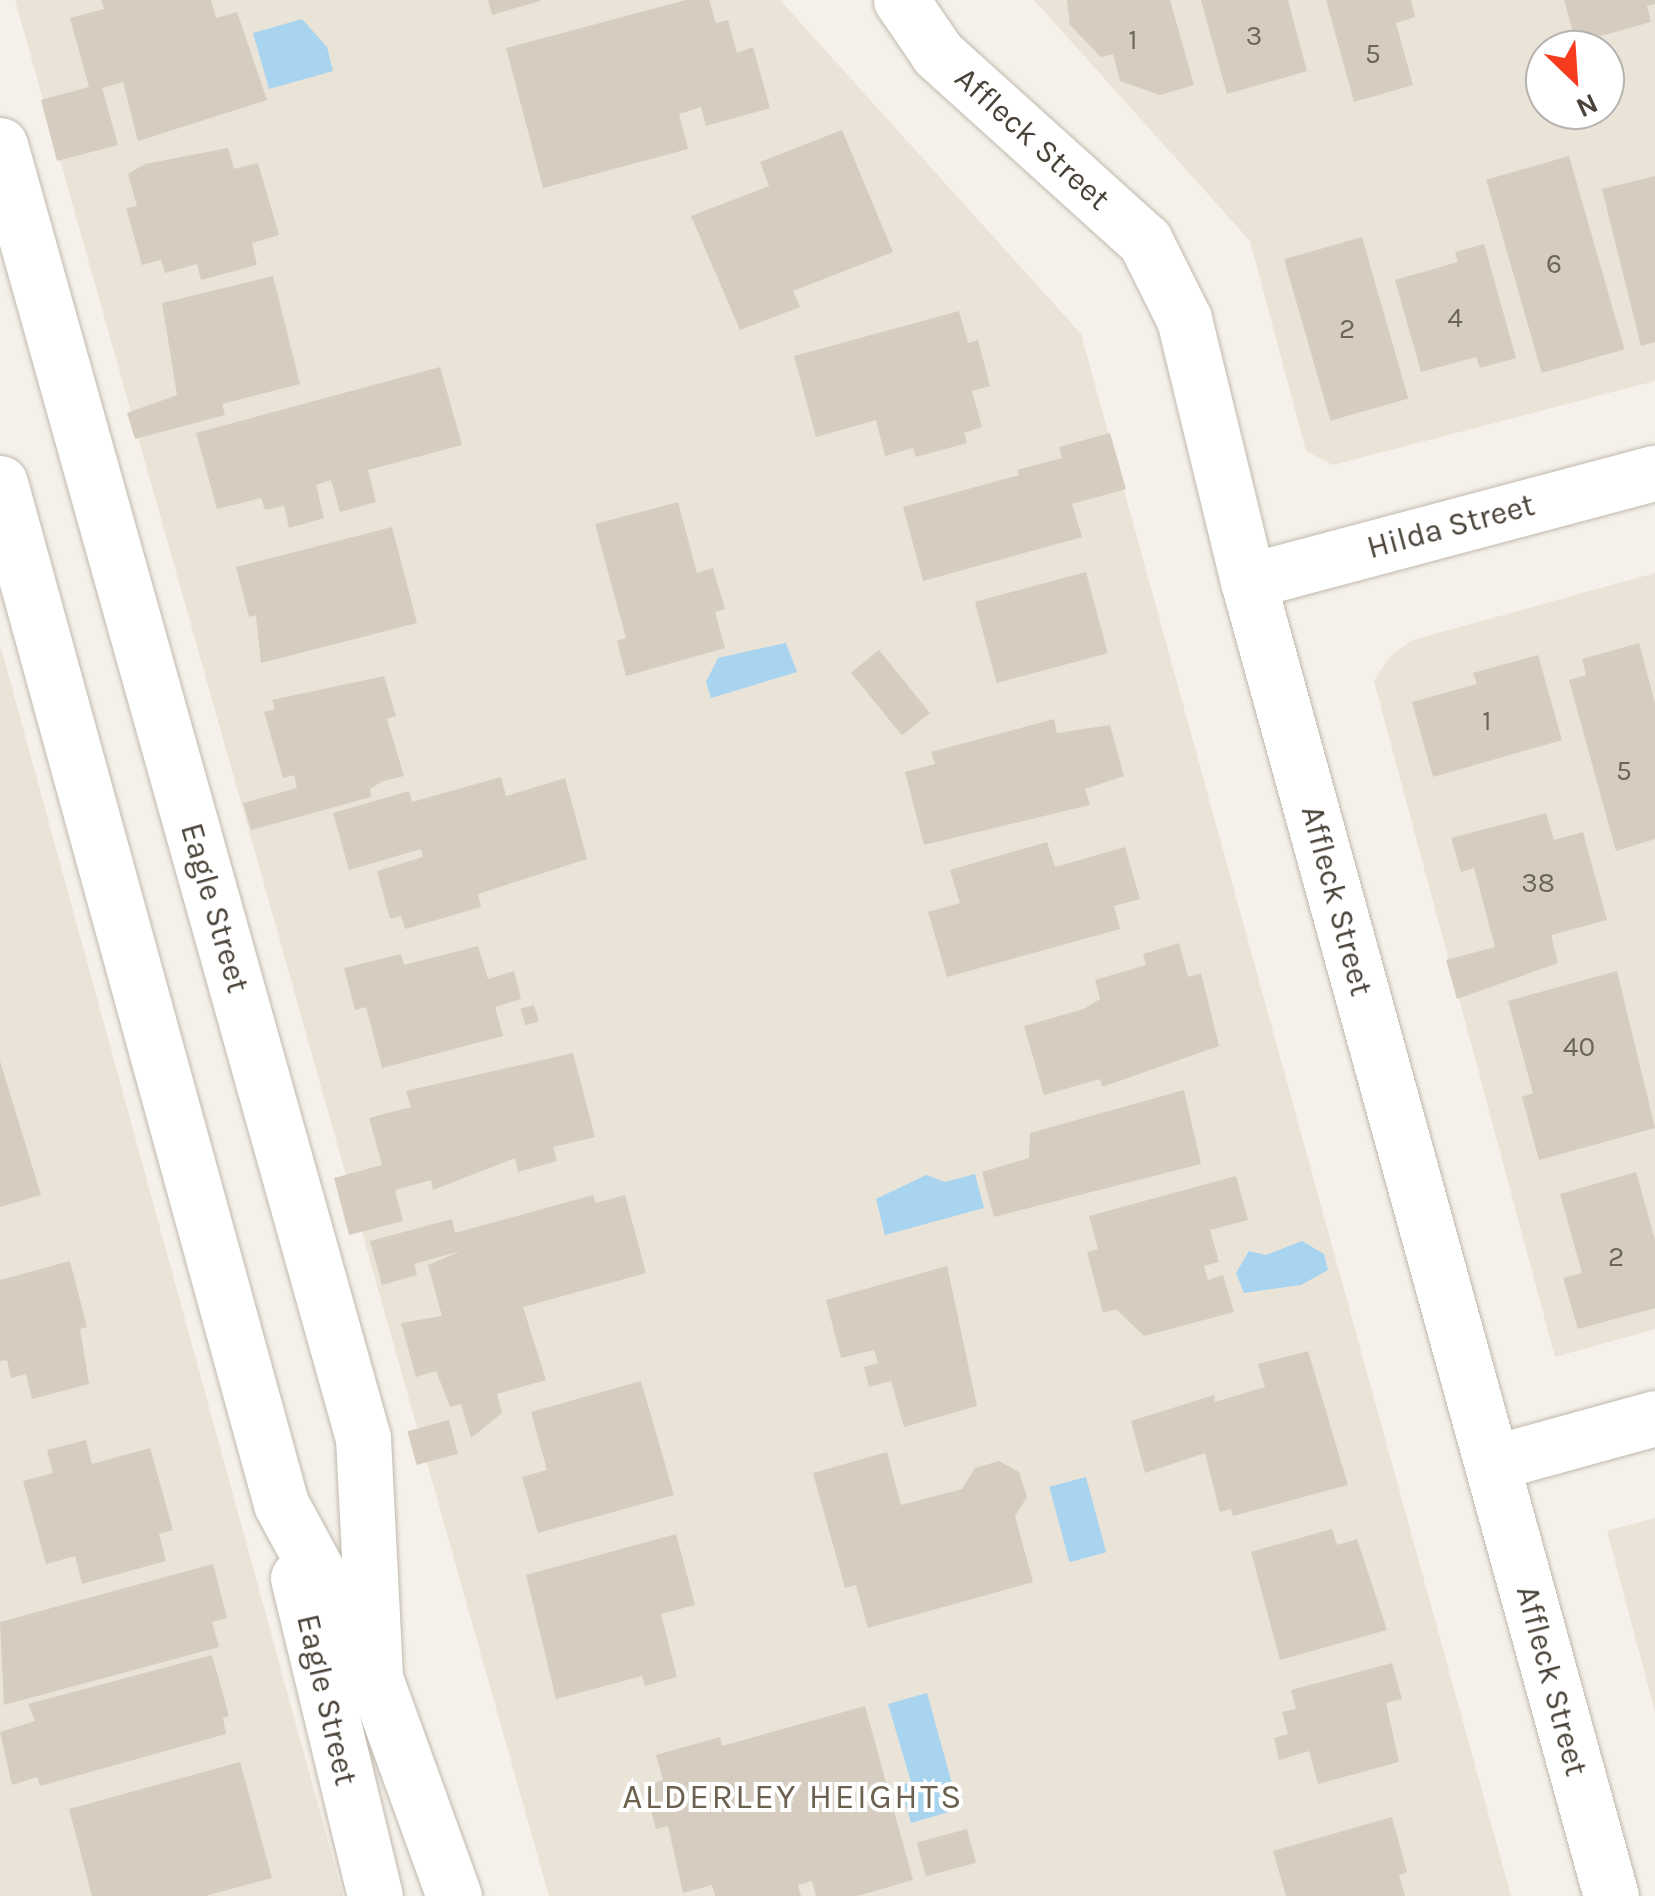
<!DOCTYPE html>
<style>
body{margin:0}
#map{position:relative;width:1655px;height:1896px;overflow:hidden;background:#f5f1ea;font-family:Karla,sans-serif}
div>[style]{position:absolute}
.residential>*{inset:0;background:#e9e3d8}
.water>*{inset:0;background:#a8d4f0;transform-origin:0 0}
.building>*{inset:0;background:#d6cdc0;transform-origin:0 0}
.roads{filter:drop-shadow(0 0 2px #c0b9ad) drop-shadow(0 0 2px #c0b9ad)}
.minor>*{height:55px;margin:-27.5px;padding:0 27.5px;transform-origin:27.5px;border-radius:27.5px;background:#fff}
span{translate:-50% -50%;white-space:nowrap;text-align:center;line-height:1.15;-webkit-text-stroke:8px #fff;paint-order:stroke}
.number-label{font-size:28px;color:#6c655a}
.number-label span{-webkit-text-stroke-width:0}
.street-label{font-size:32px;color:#494238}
.neighbourhood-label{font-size:35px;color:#6c604f;letter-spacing:2.5px}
.north{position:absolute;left:1525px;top:30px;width:100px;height:100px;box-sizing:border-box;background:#fff;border:2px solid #b6b3af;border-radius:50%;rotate:155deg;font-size:28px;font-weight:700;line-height:40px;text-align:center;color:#494238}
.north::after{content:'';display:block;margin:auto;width:35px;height:45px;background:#f73b1f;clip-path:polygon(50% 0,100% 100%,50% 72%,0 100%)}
</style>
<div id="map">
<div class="residential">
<div style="clip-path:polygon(15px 0,780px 0,1081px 334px,1511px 1896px,549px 1896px)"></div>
<div style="clip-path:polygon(evenodd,1034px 0,1655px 0,1655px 381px,1333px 465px,1306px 451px,1250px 241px,1034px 0,1545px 50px,1605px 50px,1605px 110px,1545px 110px,1545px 50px)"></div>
<div style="clip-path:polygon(1655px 573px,1655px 1329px,1555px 1357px,1374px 681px,1390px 656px,1413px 640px)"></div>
<div style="clip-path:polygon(0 644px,343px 1896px,0 1896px)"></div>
<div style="clip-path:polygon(1655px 1518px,1655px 1712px,1607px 1531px)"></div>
</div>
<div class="water">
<div style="clip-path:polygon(302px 19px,327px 47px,333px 71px,269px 89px,253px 33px)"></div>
<div style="clip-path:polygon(786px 643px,797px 672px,711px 698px,706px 682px,718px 658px)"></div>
<div style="clip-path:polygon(975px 1174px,984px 1208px,885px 1235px,876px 1199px,926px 1175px,945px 1182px)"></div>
<div style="clip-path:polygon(1302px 1241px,1324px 1254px,1328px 1270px,1301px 1285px,1244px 1293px,1236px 1273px,1249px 1251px,1266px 1255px)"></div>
<div style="left:1086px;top:1477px;width:78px;height:38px;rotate:75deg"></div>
<div style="clip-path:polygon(927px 1693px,959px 1809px,911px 1823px,900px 1785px,911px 1782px,888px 1704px)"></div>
</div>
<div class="building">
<div style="clip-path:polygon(101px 0,211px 0,216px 18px,237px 12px,267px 100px,138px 141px,123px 82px,102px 88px,118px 145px,57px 161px,41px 100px,89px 87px,70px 18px,104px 9px)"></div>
<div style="clip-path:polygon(488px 0,540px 0,540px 1px,492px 15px)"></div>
<div style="clip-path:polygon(686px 0,709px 0,716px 23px,728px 20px,737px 53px,753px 47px,770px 108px,706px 126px,701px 107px,679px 114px,688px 149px,543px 188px,506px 48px)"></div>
<div style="clip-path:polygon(1067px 0,1170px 0,1194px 85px,1160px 95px,1120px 81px,1113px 54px,1101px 57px,1070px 25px)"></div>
<div style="clip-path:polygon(1201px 0,1288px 0,1307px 71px,1227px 94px)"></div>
<div style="clip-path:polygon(1326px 0,1411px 0,1415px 17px,1396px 23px,1413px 85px,1354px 102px)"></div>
<div style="clip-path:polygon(1564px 0,1655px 0,1655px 4px,1647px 6px,1651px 22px,1576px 43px)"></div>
<div style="clip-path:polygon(842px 130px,893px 252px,793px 291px,800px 307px,740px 330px,691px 216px,769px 186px,760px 162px)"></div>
<div style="clip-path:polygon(228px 148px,234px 169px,258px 163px,279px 235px,252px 243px,257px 265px,201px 280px,197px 264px,165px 273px,161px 260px,142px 265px,126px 208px,137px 206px,128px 174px,145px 164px)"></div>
<div style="left:1569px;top:156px;width:201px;height:86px;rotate:74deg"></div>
<div style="clip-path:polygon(1655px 176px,1655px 342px,1641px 346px,1602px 189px)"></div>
<div style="left:1362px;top:237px;width:168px;height:81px;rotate:74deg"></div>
<div style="clip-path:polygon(1484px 244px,1516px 358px,1480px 368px,1476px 357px,1421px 372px,1395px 280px,1458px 262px,1455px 252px)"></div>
<div style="clip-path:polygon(273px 276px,300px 384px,222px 404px,225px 415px,135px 439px,127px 413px,177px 395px,162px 303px)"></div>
<div style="clip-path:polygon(959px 311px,968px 343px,978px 340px,990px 386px,972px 391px,982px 427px,964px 433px,967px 443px,916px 457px,913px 448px,885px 456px,876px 420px,816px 437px,794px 356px)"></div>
<div style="clip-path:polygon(440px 367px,462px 445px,368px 470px,376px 502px,340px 512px,331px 480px,316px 485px,324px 518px,289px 528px,284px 506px,265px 510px,261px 498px,217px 509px,196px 433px)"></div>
<div style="clip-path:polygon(1110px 433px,1126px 489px,1072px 504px,1082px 537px,923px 581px,903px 507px,1019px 475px,1017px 470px,1062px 458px,1059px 447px)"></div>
<div style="clip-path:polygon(678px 502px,697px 573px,713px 568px,725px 609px,715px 612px,725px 648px,626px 676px,617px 641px,626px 638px,595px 524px)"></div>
<div style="clip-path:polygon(392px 527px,417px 623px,261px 663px,256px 615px,249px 617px,236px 567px)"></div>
<div style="left:1086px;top:572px;width:84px;height:115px;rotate:75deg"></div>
<div style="clip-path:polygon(1639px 643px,1655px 703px,1655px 839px,1616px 851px,1569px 680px,1586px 675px,1582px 659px)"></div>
<div style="left:879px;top:650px;width:81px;height:36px;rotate:51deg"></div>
<div style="clip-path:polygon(1538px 655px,1562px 740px,1433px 777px,1412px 702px,1477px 684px,1473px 673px)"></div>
<div style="clip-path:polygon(384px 676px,396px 716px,387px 719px,404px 776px,383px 781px,370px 789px,371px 797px,251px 830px,243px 803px,297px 788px,294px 775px,283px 778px,264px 712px,275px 709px,272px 700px)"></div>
<div style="clip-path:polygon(1054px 719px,1057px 733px,1110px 725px,1124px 776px,1085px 789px,1090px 805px,924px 845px,905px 772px,935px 764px,931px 752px)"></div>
<div style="clip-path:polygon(501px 777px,506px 796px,565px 778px,587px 859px,478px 894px,481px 907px,405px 929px,401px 916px,390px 919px,377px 871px,423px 857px,421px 849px,349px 870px,333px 813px,409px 791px,412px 802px)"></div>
<div style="clip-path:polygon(1546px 813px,1554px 840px,1583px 832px,1607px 920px,1551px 935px,1558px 963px,1457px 999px,1446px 960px,1495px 947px,1474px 868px,1461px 872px,1451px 838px)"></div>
<div style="clip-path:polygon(1047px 842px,1055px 867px,1125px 847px,1140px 899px,1114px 906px,1120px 929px,947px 977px,928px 912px,960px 903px,950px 870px)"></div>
<div style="clip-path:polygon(1179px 943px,1188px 977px,1201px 973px,1219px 1046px,1102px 1087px,1100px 1079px,1044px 1095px,1024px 1026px,1084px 1009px,1100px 999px,1095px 980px,1146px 965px,1143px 954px)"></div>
<div style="clip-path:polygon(478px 946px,488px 979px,514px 971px,521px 999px,495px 1007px,503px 1036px,382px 1068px,366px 1007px,355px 1010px,344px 968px,401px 954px,404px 965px)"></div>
<div style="clip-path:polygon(1617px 971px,1655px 1128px,1539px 1160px,1522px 1097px,1533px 1093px,1508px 1001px)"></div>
<div style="left:534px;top:1005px;width:17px;height:14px;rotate:73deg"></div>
<div style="clip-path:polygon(573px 1053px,595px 1137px,553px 1147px,557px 1161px,518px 1172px,515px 1158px,433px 1190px,431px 1180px,395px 1190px,403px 1221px,349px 1235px,334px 1178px,382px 1165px,369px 1118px,411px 1107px,406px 1091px)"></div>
<div style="clip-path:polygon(0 1061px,41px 1195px,0 1207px)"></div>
<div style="clip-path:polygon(1184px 1090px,1201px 1164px,994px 1217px,982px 1172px,1029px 1158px,1030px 1133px)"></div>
<div style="clip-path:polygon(1636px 1172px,1655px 1240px,1655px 1308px,1578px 1329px,1563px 1278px,1582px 1273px,1560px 1194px)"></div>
<div style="clip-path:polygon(1236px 1176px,1248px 1220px,1210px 1230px,1219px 1262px,1204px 1266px,1208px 1280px,1223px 1275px,1234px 1312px,1144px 1336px,1116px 1309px,1103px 1313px,1087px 1252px,1098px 1249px,1089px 1216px)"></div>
<div style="clip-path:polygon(593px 1195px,596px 1203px,625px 1195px,646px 1273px,523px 1307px,546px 1380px,497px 1394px,502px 1413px,471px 1438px,461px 1404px,450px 1407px,436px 1371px,416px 1377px,401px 1323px,442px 1316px,428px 1265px,461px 1251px,414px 1264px,417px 1275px,382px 1285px,370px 1241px,452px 1219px,455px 1233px)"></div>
<div style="clip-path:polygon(70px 1261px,87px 1327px,80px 1329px,89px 1384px,32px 1399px,26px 1374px,11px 1378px,7px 1360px,0 1361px,0 1280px)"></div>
<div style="clip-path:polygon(947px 1266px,977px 1406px,904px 1427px,891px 1381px,869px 1387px,864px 1367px,878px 1363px,874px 1350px,841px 1358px,826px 1300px)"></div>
<div style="clip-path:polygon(1308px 1351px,1348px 1485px,1233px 1516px,1231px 1509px,1220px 1512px,1205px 1453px,1145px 1473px,1131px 1421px,1214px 1395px,1215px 1402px,1265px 1387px,1258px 1364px)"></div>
<div style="clip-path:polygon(641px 1381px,674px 1495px,538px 1533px,522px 1477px,547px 1470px,531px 1412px)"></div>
<div style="left:449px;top:1420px;width:35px;height:43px;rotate:75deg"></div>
<div style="clip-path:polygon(86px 1440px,92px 1464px,150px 1448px,173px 1530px,159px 1534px,166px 1561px,82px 1584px,75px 1556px,46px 1564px,23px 1481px,53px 1473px,47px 1450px)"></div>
<div style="clip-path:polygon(887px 1452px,901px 1505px,962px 1489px,975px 1468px,999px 1461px,1019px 1472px,1027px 1497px,1015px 1516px,1033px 1582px,868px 1628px,856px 1585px,845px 1588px,813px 1473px)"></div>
<div style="clip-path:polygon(1332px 1529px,1337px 1545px,1357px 1539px,1387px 1630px,1280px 1660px,1251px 1552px)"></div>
<div style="clip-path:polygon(676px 1534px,695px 1605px,661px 1614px,677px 1677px,645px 1686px,642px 1676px,556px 1699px,526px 1575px)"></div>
<div style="clip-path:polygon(213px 1564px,227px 1618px,212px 1622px,219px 1647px,4px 1705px,0 1622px)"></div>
<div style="clip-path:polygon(212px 1655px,229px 1716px,223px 1718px,226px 1734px,40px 1786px,37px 1777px,12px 1785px,0 1732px,35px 1721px,28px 1704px)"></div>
<div style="clip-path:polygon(1392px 1663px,1402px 1699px,1386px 1703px,1399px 1762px,1318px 1784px,1309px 1751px,1279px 1760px,1274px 1738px,1288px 1734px,1282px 1712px,1296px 1709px,1291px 1690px)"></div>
<div style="clip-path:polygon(865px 1706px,913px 1880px,857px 1896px,816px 1896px,812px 1881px,798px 1885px,801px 1896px,715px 1896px,712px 1885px,683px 1893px,668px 1826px,656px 1829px,644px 1786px,663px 1780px,656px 1755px,720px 1737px,722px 1746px)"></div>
<div style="clip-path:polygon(240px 1762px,272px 1878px,205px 1896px,92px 1896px,69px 1809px)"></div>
<div style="clip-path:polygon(1392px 1817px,1407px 1872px,1399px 1875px,1405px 1896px,1286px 1896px,1273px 1851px)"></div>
<div style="left:967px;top:1829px;width:35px;height:52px;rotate:75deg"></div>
</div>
<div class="roads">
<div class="minor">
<div style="left:901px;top:0;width:65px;rotate:55.6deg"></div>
<div style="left:938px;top:54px;width:279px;rotate:42.1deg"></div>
<div style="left:1145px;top:241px;width:87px;rotate:63.4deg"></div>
<div style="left:1184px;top:319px;width:270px;rotate:76.3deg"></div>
<div style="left:1248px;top:581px;width:1364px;rotate:74.57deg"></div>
<div style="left:0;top:145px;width:1343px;rotate:74.32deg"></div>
<div style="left:363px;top:1438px;width:240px;rotate:87.1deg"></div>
<div style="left:0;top:483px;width:1059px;rotate:74.61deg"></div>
<div style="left:281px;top:1504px;width:198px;rotate:61.6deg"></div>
<div style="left:375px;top:1678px;width:232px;rotate:70.1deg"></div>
<div style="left:1248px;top:581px;width:421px;rotate:-14.9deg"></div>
<div style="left:1492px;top:1463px;width:169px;rotate:-15.4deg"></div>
<div style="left:298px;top:1578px;width:327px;rotate:76.4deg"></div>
</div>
</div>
<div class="number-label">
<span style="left:1254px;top:36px">3</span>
<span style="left:1133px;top:40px">1</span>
<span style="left:1373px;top:54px">5</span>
<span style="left:1554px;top:264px">6</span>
<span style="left:1455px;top:318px">4</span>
<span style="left:1347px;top:329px">2</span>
<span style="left:1487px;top:721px">1</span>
<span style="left:1624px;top:771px">5</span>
<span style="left:1538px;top:883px">38</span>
<span style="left:1579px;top:1047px">40</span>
<span style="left:1616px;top:1257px">2</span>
</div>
<div class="street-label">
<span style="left:1032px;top:139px;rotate:42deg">Affleck Street</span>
<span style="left:1451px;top:527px;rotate:-15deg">Hilda Street</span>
<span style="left:1336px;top:901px;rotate:75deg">Affleck Street</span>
<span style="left:214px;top:908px;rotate:74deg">Eagle Street</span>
<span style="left:1551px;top:1681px;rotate:75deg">Affleck Street</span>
<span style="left:326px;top:1700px;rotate:77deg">Eagle Street</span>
</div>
<div class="neighbourhood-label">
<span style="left:793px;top:1797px">ALDERLEY HEIGHTS</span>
</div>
<div class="north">N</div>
</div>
